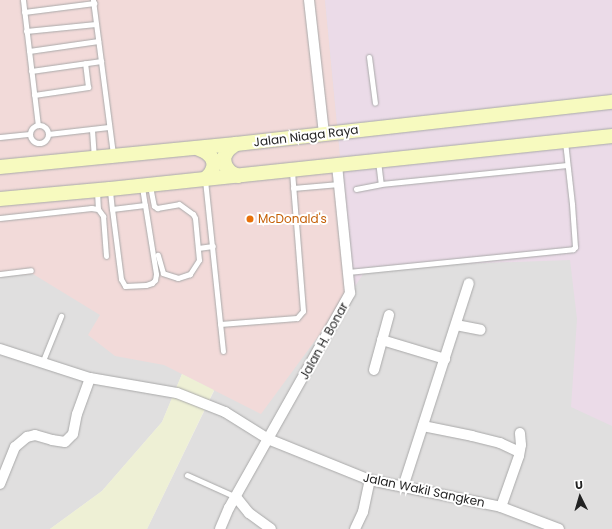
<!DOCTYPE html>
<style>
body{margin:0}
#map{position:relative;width:612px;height:529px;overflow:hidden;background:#f2efe9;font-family:Poppins,sans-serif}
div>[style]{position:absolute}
.residential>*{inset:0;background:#e0dfdf}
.commercial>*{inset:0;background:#f2dad9}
.industrial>*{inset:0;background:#ebdbe8}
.farmland>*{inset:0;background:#eef0d5}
.roads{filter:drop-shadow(0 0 1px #a9a9a9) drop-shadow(0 0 1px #a9a9a9)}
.lane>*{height:5px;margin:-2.5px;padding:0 2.5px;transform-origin:2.5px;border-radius:2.5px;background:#fff}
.lane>.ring{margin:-2.5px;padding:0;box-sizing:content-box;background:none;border:5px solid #fff;border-radius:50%}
.street>*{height:10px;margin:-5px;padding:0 5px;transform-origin:5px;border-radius:5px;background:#fff}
.secondary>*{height:14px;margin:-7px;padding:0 7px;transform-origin:7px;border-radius:7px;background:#f7fabf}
.dots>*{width:11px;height:11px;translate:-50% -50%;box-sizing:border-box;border:2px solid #fff;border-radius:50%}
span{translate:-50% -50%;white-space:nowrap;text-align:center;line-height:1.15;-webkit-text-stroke:4px #fff;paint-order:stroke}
.street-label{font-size:12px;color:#222}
.food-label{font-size:12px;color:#c56008}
.left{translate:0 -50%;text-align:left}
.north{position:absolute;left:560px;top:477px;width:40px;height:40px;-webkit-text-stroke:3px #fff;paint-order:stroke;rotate:355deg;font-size:11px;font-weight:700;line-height:16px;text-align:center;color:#222}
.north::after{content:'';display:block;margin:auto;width:14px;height:18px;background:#222;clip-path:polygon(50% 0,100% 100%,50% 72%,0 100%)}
</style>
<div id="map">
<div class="residential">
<div style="clip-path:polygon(0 0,612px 0,612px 529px,147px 529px,214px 391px,182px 374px,162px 422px,102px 491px,50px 529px,0 529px)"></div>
</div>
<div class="commercial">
<div style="clip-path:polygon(0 0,325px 0,353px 289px,261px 414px,164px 365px,115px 356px,88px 335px,100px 315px,33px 274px,0 276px)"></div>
</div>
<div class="industrial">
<div style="clip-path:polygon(325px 0,612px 0,612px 426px,571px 407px,577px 319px,570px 260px,368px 267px,353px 289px)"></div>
</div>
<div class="farmland">
<div style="clip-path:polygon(182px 374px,214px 390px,147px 529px,50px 529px,102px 491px,162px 422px)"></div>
</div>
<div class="roads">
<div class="lane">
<div style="left:23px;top:0;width:126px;rotate:83.2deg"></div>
<div style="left:93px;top:0;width:156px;rotate:82.6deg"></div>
<div style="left:24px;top:12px;width:71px;rotate:-7.3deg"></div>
<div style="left:26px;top:31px;width:70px;rotate:-5.7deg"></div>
<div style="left:29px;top:51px;width:70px;rotate:-8.2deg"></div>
<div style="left:369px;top:57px;width:46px;rotate:82.6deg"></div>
<div style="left:31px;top:71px;width:71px;rotate:-8.1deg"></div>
<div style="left:34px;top:95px;width:55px;rotate:-8.4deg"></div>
<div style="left:88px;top:87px;width:24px;rotate:-97deg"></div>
<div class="ring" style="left:30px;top:125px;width:13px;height:13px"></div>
<div style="left:92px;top:130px;width:26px;rotate:86deg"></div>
<div style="left:48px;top:134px;width:61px;rotate:-6.5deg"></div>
<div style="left:0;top:137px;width:30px;rotate:-6deg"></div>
<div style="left:378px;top:161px;width:23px;rotate:83deg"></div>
<div style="left:205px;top:180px;width:172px;rotate:84deg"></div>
<div style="left:150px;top:186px;width:20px;rotate:79deg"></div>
<div style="left:154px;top:206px;width:4px;rotate:34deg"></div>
<div style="left:157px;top:208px;width:22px;rotate:-10deg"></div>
<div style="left:179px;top:204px;width:17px;rotate:36deg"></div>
<div style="left:193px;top:214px;width:4px;rotate:63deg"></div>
<div style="left:195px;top:218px;width:42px;rotate:84.6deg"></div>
<div style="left:199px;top:260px;width:17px;rotate:123deg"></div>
<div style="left:190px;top:274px;width:13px;rotate:162deg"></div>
<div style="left:178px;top:278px;width:16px;rotate:-162deg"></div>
<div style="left:163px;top:273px;width:19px;rotate:-106deg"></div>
<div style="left:142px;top:187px;width:18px;rotate:81deg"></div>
<div style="left:145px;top:205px;width:70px;rotate:80.9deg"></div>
<div style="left:156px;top:274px;width:6px;rotate:99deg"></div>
<div style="left:155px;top:280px;width:4px;rotate:135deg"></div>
<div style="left:152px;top:283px;width:6px;rotate:162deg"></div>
<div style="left:146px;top:285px;width:21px;rotate:177deg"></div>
<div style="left:125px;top:286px;width:8px;rotate:-120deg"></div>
<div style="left:121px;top:279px;width:71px;rotate:-97.3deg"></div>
<div style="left:112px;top:209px;width:33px;rotate:-7deg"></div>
<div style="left:293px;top:188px;width:46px;rotate:-5deg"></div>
<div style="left:356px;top:189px;width:25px;rotate:-11deg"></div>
<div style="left:381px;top:184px;width:187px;rotate:-5.8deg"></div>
<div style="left:97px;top:191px;width:18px;rotate:87deg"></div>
<div style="left:98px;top:209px;width:9px;rotate:54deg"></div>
<div style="left:103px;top:216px;width:40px;rotate:85.7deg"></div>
<div style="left:110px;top:191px;width:18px;rotate:84deg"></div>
<div style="left:0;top:218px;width:92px;rotate:-6.3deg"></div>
<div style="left:91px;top:208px;width:7px;rotate:8deg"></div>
<div style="left:198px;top:248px;width:15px;rotate:-8deg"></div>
<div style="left:348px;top:272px;width:226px;rotate:-5.8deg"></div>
<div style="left:573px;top:249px;width:3px;rotate:-45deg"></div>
<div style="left:575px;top:247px;width:43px;rotate:-94deg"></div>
<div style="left:572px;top:204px;width:62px;rotate:-96.4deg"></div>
<div style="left:0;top:274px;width:31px;rotate:-7deg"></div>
<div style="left:220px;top:324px;width:77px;rotate:-4.5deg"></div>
<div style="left:297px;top:318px;width:9px;rotate:-49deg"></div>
<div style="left:303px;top:311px;width:140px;rotate:-94.5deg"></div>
<div style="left:42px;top:363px;width:51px;rotate:-68deg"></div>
<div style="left:187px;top:475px;width:54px;rotate:24.2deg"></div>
</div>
<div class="street">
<div style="left:309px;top:0;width:135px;rotate:83.6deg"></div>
<div style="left:456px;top:325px;width:25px;rotate:11deg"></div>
<div style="left:382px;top:340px;width:66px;rotate:16.8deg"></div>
<div style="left:0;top:349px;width:95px;rotate:17.9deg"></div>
<div style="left:90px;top:378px;width:88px;rotate:9.8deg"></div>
<div style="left:177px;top:393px;width:52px;rotate:21.6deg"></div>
<div style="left:225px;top:412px;width:51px;rotate:32.1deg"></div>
<div style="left:268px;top:439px;width:110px;rotate:21.9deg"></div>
<div style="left:370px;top:480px;width:134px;rotate:11.6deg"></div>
<div style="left:501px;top:507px;width:62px;rotate:20.8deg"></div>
<div style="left:374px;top:370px;width:57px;rotate:-74.7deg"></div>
<div style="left:423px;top:426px;width:50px;rotate:11.5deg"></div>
<div style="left:472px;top:436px;width:29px;rotate:14deg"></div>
<div style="left:500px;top:443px;width:21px;rotate:25deg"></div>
<div style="left:0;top:484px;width:40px;rotate:-68deg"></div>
<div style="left:15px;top:447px;width:16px;rotate:-40deg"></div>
<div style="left:27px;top:437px;width:8px;rotate:-14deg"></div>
<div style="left:35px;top:435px;width:18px;rotate:16deg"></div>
<div style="left:52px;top:440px;width:13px;rotate:9deg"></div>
<div style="left:65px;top:442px;width:11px;rotate:-45deg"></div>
<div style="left:73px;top:434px;width:20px;rotate:-79deg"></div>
<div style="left:77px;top:414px;width:38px;rotate:-70deg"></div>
<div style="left:403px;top:487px;width:214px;rotate:-72.1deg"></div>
<div style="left:236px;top:497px;width:21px;rotate:51deg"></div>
<div style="left:249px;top:513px;width:27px;rotate:36deg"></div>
<div style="left:501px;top:507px;width:54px;rotate:-70.6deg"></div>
<div style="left:519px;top:456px;width:11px;rotate:-80deg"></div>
<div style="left:521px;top:445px;width:12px;rotate:-95deg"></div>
<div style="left:220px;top:529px;width:23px;rotate:-67deg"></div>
<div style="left:229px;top:508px;width:247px;rotate:-60.6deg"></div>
<div style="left:350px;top:293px;width:129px;rotate:-95.8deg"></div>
<div style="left:355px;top:529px;width:19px;rotate:-65deg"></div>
<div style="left:363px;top:512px;width:33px;rotate:-78deg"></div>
</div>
<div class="secondary">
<div style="left:236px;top:144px;width:10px;rotate:143deg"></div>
<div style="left:228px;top:150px;width:8px;rotate:120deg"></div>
<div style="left:224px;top:157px;width:8px;rotate:83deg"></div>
<div style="left:225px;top:165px;width:9px;rotate:54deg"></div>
<div style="left:230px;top:172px;width:9px;rotate:27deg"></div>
<div style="left:197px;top:148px;width:10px;rotate:24deg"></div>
<div style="left:206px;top:152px;width:8px;rotate:45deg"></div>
<div style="left:212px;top:158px;width:7px;rotate:74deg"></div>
<div style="left:214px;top:165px;width:9px;rotate:111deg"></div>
<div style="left:211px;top:173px;width:8px;rotate:135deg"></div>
<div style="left:0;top:167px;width:237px;rotate:-5.6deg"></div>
<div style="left:236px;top:144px;width:378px;rotate:-6.4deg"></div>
<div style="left:0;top:199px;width:110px;rotate:-5.2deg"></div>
<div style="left:110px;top:189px;width:505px;rotate:-6.03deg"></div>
</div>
</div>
<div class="dots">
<div style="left:250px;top:219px;background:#e8710a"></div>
</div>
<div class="street-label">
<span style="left:306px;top:136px;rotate:-7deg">Jalan Niaga Raya</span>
<span style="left:324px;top:341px;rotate:-61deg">Jalan H. Bonar</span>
<span style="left:424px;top:490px;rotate:12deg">Jalan Wakil Sangken</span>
</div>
<div class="food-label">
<span class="left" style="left:258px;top:219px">McDonald's</span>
</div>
<div class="north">U</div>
</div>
